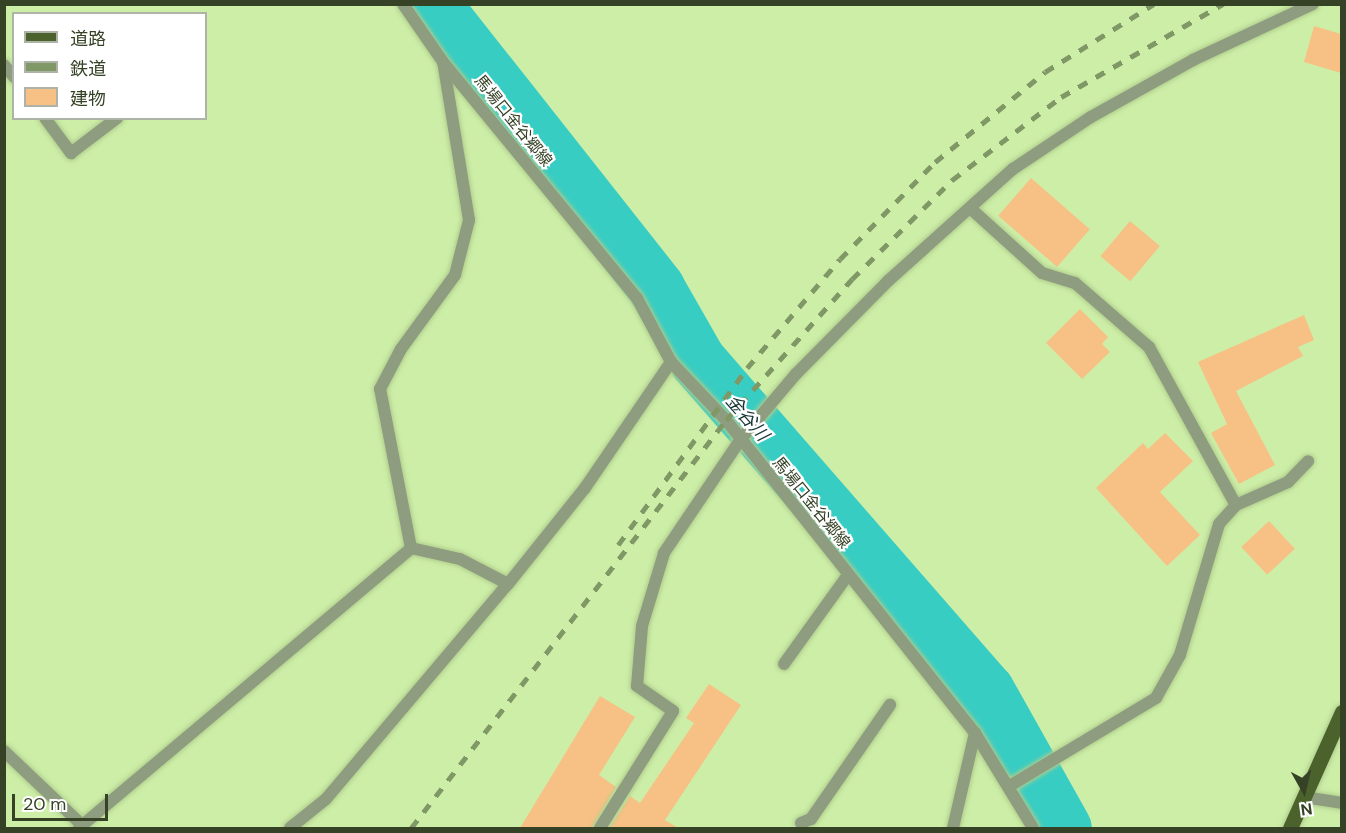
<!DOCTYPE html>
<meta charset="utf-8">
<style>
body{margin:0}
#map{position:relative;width:1346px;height:833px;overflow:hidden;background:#cdeea7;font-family:"DM Sans","Noto Sans JP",sans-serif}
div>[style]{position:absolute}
.river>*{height:57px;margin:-28.5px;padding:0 28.5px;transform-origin:28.5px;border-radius:28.5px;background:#38cdc3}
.building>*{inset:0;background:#f7c185;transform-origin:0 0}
.roads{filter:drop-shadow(0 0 2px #afcc8d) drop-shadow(0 0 2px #afcc8d)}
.service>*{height:12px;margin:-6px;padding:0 6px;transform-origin:6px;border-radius:6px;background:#8e9c7f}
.minor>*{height:12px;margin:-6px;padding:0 6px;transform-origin:6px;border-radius:6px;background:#8e9c7f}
.primary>*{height:15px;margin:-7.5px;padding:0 7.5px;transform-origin:7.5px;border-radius:7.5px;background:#4b622c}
.rail>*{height:4.5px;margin-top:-2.25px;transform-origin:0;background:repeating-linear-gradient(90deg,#809766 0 10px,transparent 0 20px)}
span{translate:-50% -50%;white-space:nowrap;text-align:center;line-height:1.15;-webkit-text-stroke:4.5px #fff;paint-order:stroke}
.street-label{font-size:16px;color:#354226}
.water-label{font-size:18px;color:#163432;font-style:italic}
.frame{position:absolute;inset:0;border:6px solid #354226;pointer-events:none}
.legend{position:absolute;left:12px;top:12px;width:195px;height:108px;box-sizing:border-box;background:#fff;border:2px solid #aeb3a8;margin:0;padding:8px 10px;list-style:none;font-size:18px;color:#354226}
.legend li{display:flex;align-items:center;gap:12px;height:30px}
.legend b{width:30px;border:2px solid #aeb3a8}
.north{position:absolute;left:1274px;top:761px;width:60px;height:60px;-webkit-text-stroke:4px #fff;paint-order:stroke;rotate:172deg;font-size:16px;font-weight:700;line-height:24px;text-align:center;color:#354226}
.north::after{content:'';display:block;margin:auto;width:21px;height:27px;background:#354226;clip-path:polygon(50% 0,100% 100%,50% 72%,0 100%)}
.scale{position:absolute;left:12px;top:794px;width:96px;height:27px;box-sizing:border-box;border:3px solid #354226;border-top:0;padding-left:8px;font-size:18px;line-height:21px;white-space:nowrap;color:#354226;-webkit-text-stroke:4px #fff;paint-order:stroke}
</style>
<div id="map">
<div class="river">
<div style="left:432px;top:4px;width:362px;rotate:51.7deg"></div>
<div style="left:656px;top:288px;width:83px;rotate:60.3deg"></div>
<div style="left:697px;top:360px;width:439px;rotate:48.9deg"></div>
<div style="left:986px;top:691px;width:157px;rotate:60.7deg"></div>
</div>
<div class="building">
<div style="clip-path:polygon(1314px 26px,1341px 34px,1341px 73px,1304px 62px)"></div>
<div style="left:1031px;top:178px;width:78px;height:50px;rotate:41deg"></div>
<div style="left:1130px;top:221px;width:39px;height:46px;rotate:40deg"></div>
<div style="clip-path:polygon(1080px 309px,1108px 337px,1102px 344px,1110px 352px,1082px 379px,1046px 343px)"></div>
<div style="clip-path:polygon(1304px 315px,1314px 340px,1298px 347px,1303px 356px,1236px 391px,1275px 465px,1239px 484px,1211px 433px,1227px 424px,1198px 362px)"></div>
<div style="clip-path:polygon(1165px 433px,1193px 461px,1160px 492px,1200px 535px,1167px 566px,1096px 488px,1143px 443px,1148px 449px)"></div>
<div style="left:1269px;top:521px;width:38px;height:38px;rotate:47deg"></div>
<div style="clip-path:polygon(709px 684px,741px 705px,665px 820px,678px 828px,609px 828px,630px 796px,640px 803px,694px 723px,686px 718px)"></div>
<div style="clip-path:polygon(600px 696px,635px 717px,599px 775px,616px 787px,592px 828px,520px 828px)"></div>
</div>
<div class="roads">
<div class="service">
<div style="left:4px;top:65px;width:16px;rotate:50deg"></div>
<div style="left:45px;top:118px;width:44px;rotate:53.4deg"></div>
<div style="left:71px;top:153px;width:58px;rotate:-37.3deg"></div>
<div style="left:970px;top:208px;width:97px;rotate:42.1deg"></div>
<div style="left:1042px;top:273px;width:34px;rotate:17deg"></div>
<div style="left:1075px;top:283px;width:98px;rotate:40.9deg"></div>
<div style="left:1149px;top:347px;width:180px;rotate:61.2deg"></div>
<div style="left:1236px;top:505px;width:25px;rotate:132deg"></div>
<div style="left:1219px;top:524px;width:137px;rotate:106.6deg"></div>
<div style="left:1180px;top:655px;width:49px;rotate:119.2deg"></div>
<div style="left:1156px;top:698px;width:169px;rotate:149deg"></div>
<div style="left:1236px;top:505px;width:57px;rotate:-23.9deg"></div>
<div style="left:1288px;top:482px;width:29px;rotate:-46deg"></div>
<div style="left:411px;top:548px;width:162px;rotate:-101deg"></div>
<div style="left:380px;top:389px;width:45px;rotate:-62.3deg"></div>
<div style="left:401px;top:349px;width:92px;rotate:-53.9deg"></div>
<div style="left:455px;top:275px;width:57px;rotate:-75.7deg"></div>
<div style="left:469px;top:220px;width:160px;rotate:-99.3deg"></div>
<div style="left:784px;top:664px;width:110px;rotate:-54.3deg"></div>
<div style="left:4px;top:751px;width:106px;rotate:43.5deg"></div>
<div style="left:801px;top:823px;width:11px;rotate:-22deg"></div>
<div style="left:811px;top:819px;width:139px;rotate:-55.3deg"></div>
<div style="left:600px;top:828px;width:138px;rotate:-58deg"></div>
<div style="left:673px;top:711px;width:44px;rotate:-145.2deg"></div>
<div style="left:637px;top:686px;width:60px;rotate:-85.2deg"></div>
<div style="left:642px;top:626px;width:76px;rotate:-73.2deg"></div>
<div style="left:664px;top:553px;width:138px;rotate:-56deg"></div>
<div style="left:741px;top:439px;width:85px;rotate:-49.8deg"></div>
<div style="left:796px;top:374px;width:131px;rotate:-45.3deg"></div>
<div style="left:888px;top:281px;width:168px;rotate:-41.9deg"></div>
<div style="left:1013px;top:169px;width:94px;rotate:-33.7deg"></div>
<div style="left:1091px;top:117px;width:117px;rotate:-29.2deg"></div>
<div style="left:1193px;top:60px;width:132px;rotate:-25deg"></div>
</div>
<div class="minor">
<div style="left:403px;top:4px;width:70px;rotate:55.4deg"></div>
<div style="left:443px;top:62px;width:306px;rotate:50.6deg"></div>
<div style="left:637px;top:298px;width:72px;rotate:62deg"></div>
<div style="left:671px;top:362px;width:80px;rotate:46.5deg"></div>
<div style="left:726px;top:420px;width:400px;rotate:51.5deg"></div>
<div style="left:975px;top:733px;width:111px;rotate:58.6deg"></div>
<div style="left:1304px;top:797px;width:38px;rotate:9deg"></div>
<div style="left:79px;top:828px;width:434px;rotate:-40.1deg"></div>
<div style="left:411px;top:548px;width:50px;rotate:12.7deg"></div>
<div style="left:460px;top:559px;width:54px;rotate:27.5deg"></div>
<div style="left:290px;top:828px;width:46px;rotate:-38.9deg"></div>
<div style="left:326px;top:799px;width:282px;rotate:-49.8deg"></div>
<div style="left:508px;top:584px;width:123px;rotate:-51.3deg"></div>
<div style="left:585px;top:488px;width:153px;rotate:-55.7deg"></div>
<div style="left:953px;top:828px;width:98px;rotate:-77deg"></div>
</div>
<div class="primary">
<div style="left:1290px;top:828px;width:127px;rotate:-65.9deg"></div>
</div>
</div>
<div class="rail">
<div style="left:618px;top:545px;width:219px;rotate:-53.9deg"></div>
<div style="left:747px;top:368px;width:143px;rotate:-49.5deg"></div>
<div style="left:840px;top:259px;width:136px;rotate:-45.6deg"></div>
<div style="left:935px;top:162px;width:142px;rotate:-39.3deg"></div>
<div style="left:1045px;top:72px;width:128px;rotate:-32deg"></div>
<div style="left:411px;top:828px;width:515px;rotate:-52.33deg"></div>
<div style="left:726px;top:420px;width:189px;rotate:-48.2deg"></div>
<div style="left:852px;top:279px;width:141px;rotate:-44.7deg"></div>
<div style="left:952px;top:180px;width:137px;rotate:-37.3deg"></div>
<div style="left:1061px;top:97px;width:187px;rotate:-29.9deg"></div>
</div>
<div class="street-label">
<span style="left:513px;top:121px;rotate:51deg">馬場口金谷郷線</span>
<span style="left:811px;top:503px;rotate:51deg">馬場口金谷郷線</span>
</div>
<div class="water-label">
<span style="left:747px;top:418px;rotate:49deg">金谷川</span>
</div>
<div class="frame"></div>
<ul class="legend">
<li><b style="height:8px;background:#4b622c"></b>道路</li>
<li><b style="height:8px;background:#809766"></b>鉄道</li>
<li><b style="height:16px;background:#f7c185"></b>建物</li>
</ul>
<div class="north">N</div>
<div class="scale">20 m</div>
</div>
